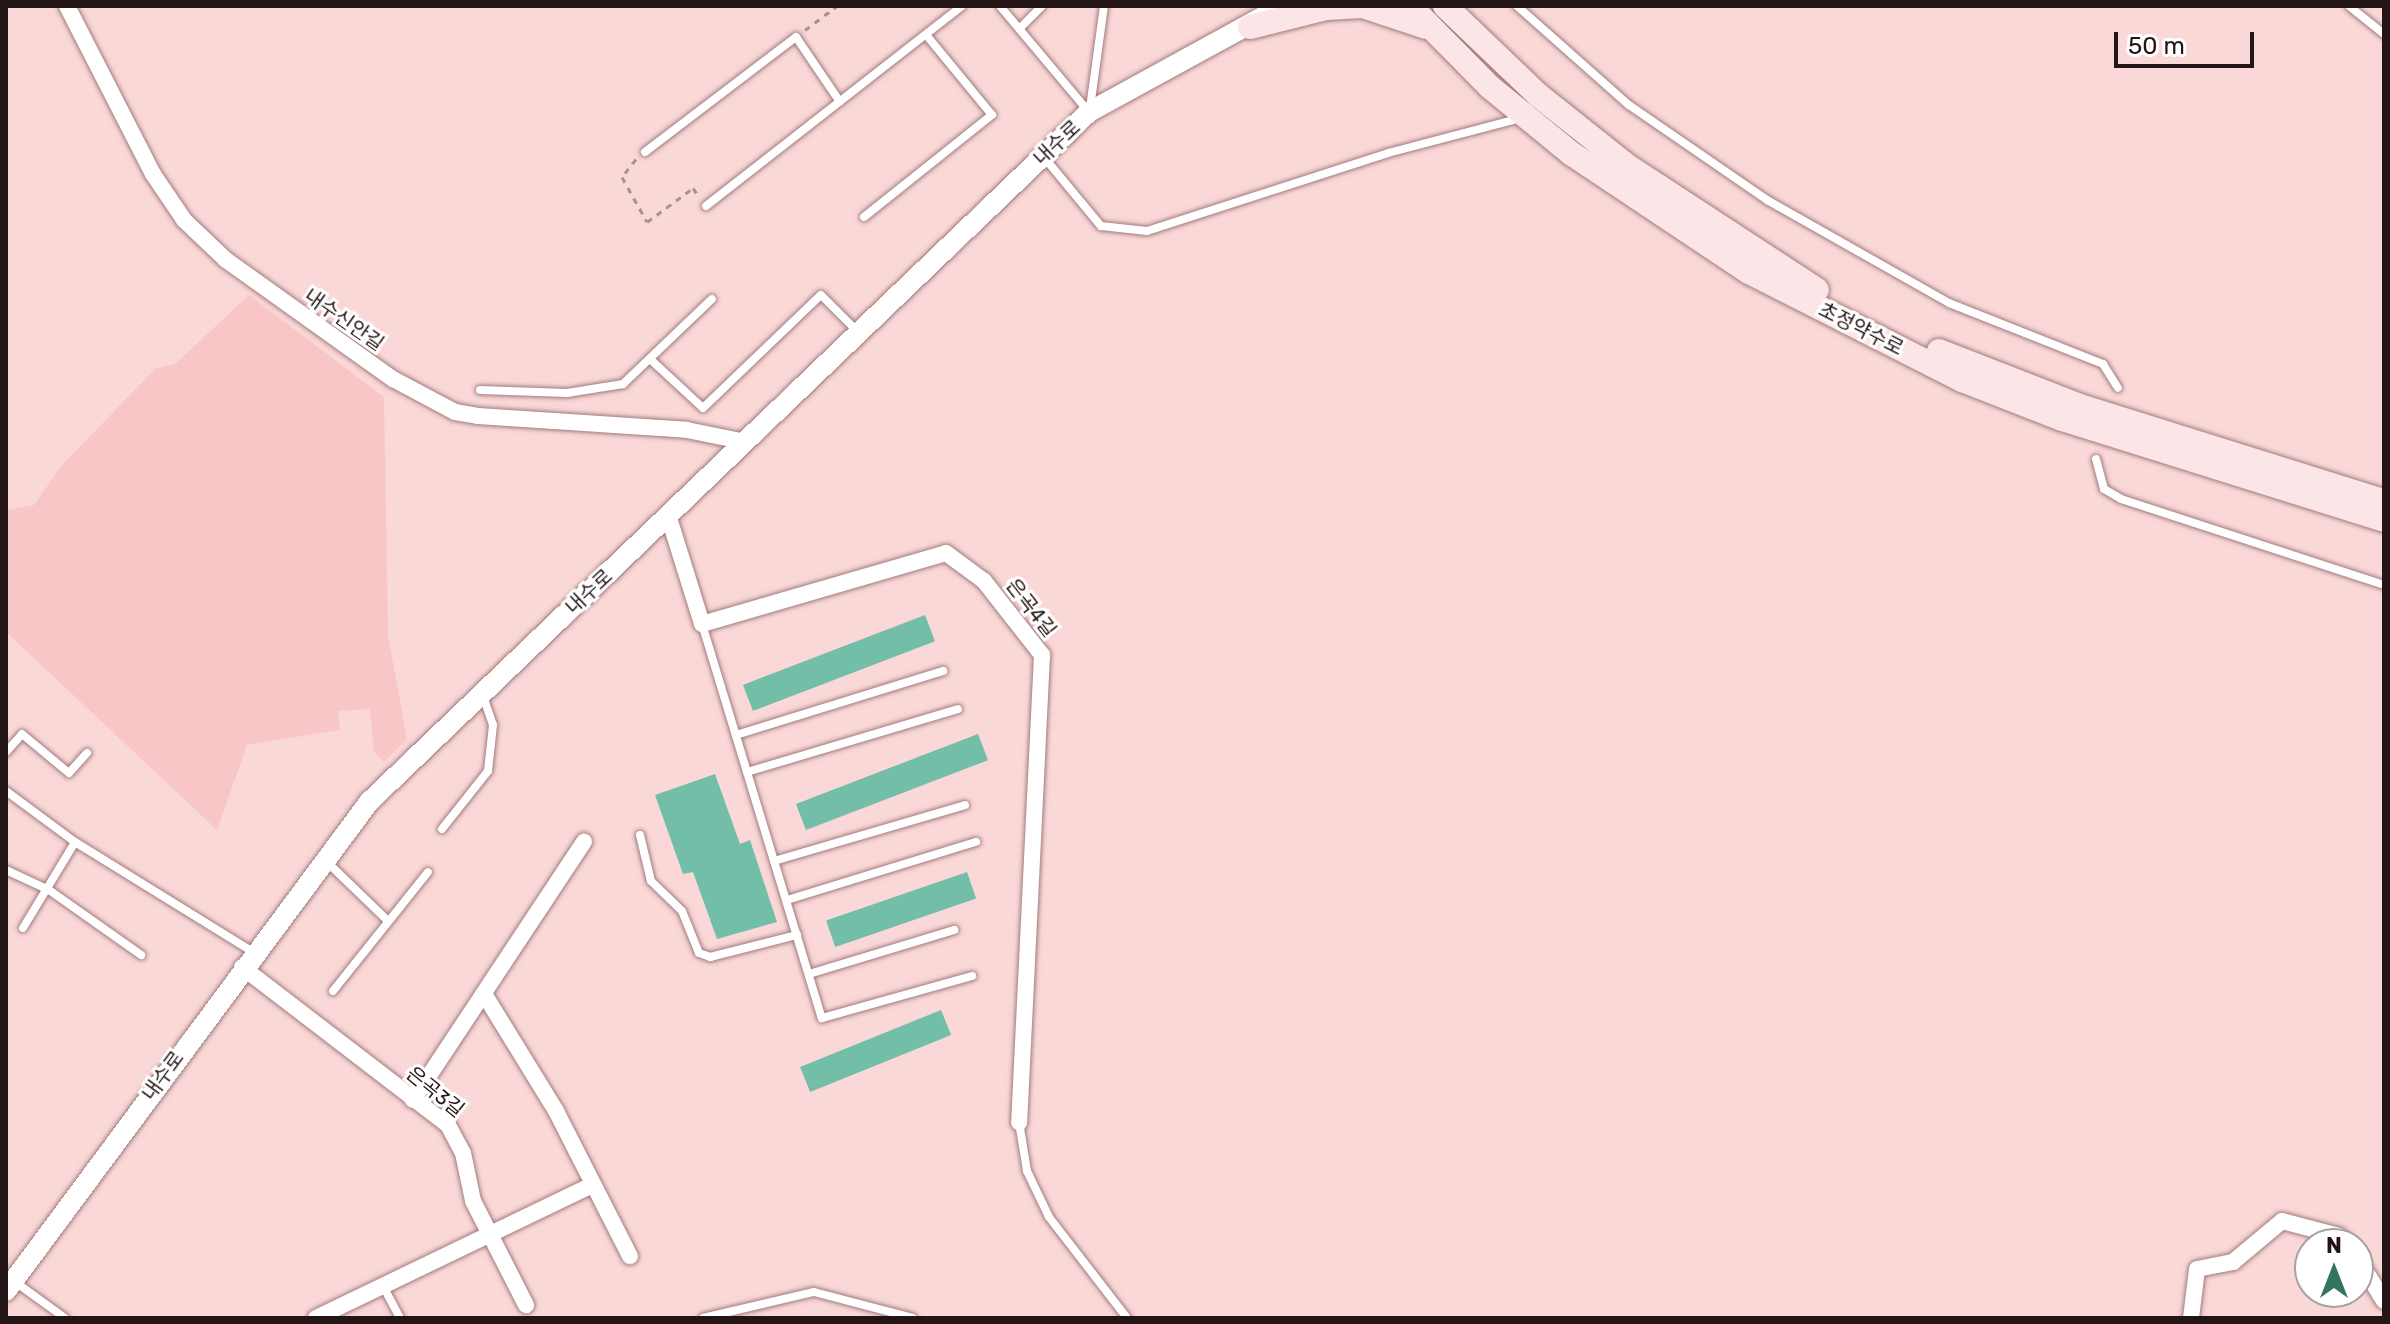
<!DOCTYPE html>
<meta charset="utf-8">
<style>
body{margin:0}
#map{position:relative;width:2390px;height:1324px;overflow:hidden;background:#fad8d8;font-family:Rubik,"Noto Sans KR",sans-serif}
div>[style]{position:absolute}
.built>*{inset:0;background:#f9c6c8}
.building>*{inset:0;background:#73bea8;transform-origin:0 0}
.path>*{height:3px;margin-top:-1.5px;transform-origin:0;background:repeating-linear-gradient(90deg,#aa9090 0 6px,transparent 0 12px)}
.roads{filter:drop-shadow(0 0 2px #a27b7c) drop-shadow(0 0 2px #a27b7c)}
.service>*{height:8px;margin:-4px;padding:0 4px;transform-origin:4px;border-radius:4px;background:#fff}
.minor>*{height:16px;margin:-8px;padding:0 8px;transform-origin:8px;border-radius:8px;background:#fff}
.tertiary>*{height:20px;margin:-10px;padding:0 10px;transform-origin:10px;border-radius:10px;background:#fff}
.secondary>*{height:24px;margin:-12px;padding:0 12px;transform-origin:12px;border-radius:12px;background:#fbe5e6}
span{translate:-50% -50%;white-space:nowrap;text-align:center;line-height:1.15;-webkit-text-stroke:6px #fff;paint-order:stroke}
.street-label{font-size:20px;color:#231515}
.frame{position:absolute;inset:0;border:8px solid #231515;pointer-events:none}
.north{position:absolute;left:2294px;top:1228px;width:80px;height:80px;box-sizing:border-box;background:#fff;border:2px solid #a7a1a1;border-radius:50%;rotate:0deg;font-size:22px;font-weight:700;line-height:32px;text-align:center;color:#231515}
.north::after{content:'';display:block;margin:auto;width:28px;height:36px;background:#347463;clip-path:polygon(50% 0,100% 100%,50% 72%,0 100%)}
.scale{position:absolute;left:2114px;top:32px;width:140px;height:36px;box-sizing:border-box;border:4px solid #231515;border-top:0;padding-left:10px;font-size:24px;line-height:28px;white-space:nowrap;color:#231515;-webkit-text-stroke:6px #fff;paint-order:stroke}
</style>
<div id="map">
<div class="built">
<div style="clip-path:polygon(249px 295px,384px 397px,388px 635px,407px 739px,384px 762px,374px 752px,370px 709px,338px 711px,340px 730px,247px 745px,217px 830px,6px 632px,6px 510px,34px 505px,62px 465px,156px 368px,175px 364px)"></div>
</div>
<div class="building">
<div style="left:925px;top:615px;width:28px;height:195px;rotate:69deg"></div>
<div style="left:978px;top:734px;width:28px;height:195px;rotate:69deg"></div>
<div style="clip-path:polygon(715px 774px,740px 844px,750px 840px,777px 922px,717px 939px,693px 872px,683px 874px,655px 795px)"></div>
<div style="left:967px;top:872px;width:28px;height:149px;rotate:71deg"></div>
<div style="left:941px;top:1010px;width:27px;height:152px;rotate:68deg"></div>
</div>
<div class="path">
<div style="left:805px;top:30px;width:40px;rotate:-37deg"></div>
<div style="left:636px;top:159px;width:23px;rotate:128deg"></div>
<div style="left:622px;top:177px;width:51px;rotate:60.9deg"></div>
<div style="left:647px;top:222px;width:57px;rotate:-36.5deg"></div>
<div style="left:693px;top:188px;width:9px;rotate:54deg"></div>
</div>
<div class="roads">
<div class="service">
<div style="left:1000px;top:6px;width:138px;rotate:50deg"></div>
<div style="left:1517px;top:6px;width:149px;rotate:41.5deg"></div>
<div style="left:1629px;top:105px;width:168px;rotate:34.5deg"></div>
<div style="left:1767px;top:200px;width:209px;rotate:29.5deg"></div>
<div style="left:1949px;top:303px;width:166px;rotate:21.6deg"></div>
<div style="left:2103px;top:364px;width:28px;rotate:58deg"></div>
<div style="left:2349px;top:6px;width:45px;rotate:38.7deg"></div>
<div style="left:1020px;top:28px;width:31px;rotate:-45deg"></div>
<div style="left:1090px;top:108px;width:103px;rotate:-82.2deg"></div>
<div style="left:645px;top:152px;width:190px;rotate:-37.3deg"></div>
<div style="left:796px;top:37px;width:78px;rotate:55.9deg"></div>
<div style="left:1043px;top:156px;width:91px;rotate:50.4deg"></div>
<div style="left:1101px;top:226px;width:46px;rotate:6.2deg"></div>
<div style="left:1147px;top:231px;width:253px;rotate:-17.9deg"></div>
<div style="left:1388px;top:153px;width:138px;rotate:-14.7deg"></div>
<div style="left:706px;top:206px;width:325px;rotate:-38deg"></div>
<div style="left:864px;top:217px;width:164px;rotate:-38.6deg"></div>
<div style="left:992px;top:115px;width:102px;rotate:-129.4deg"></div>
<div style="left:650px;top:359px;width:72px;rotate:42.8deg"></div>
<div style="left:703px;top:408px;width:163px;rotate:-43.8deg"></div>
<div style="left:821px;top:295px;width:52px;rotate:45deg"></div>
<div style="left:480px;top:390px;width:87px;rotate:2deg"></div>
<div style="left:567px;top:393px;width:57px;rotate:-9.1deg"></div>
<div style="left:623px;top:384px;width:123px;rotate:-43.7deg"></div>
<div style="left:2096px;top:459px;width:31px;rotate:75deg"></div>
<div style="left:2104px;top:489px;width:20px;rotate:30deg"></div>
<div style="left:2121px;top:499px;width:277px;rotate:18.1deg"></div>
<div style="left:702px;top:624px;width:412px;rotate:73.1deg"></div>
<div style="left:822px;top:1018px;width:156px;rotate:-15.6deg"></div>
<div style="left:736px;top:735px;width:217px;rotate:-17.2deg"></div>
<div style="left:6px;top:752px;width:24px;rotate:-48deg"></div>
<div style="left:22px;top:734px;width:61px;rotate:39.7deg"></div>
<div style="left:69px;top:773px;width:27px;rotate:-48deg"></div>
<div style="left:747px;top:772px;width:220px;rotate:-16.6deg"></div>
<div style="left:6px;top:791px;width:86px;rotate:36.5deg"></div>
<div style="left:75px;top:842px;width:209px;rotate:31.7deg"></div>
<div style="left:442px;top:829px;width:74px;rotate:-51.6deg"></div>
<div style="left:488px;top:771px;width:46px;rotate:-83.8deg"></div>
<div style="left:493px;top:725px;width:31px;rotate:-109deg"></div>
<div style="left:640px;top:835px;width:47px;rotate:76.6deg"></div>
<div style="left:651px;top:881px;width:43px;rotate:44.1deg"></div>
<div style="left:682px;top:911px;width:45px;rotate:68deg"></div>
<div style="left:699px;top:953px;width:12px;rotate:20deg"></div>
<div style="left:710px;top:957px;width:90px;rotate:-14.2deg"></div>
<div style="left:774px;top:861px;width:199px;rotate:-16.3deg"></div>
<div style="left:327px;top:862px;width:85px;rotate:44deg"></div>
<div style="left:6px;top:870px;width:47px;rotate:24.9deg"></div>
<div style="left:49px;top:890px;width:113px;rotate:35.2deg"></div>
<div style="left:787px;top:900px;width:198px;rotate:-17.1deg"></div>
<div style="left:23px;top:928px;width:100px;rotate:-58.8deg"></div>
<div style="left:809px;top:974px;width:152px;rotate:-16.9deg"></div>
<div style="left:333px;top:991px;width:152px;rotate:-51.4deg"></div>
<div style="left:1019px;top:1122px;width:50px;rotate:80.7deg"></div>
<div style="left:1027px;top:1171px;width:51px;rotate:64.4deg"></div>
<div style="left:1049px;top:1217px;width:128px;rotate:52.3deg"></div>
<div style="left:14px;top:1281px;width:63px;rotate:36deg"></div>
<div style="left:383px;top:1286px;width:36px;rotate:62deg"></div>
<div style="left:703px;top:1318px;width:114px;rotate:-13.2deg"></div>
<div style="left:814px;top:1292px;width:102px;rotate:14.7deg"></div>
</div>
<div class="minor">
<div style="left:67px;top:6px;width:189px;rotate:62.9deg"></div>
<div style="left:153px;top:174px;width:55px;rotate:56deg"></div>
<div style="left:184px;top:220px;width:58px;rotate:43.6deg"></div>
<div style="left:226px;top:260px;width:205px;rotate:35.5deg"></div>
<div style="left:393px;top:379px;width:70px;rotate:28deg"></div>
<div style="left:455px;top:412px;width:23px;rotate:10deg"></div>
<div style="left:478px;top:416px;width:209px;rotate:3.8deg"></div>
<div style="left:687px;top:430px;width:55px;rotate:11.5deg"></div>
<div style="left:669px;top:518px;width:111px;rotate:72.7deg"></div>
<div style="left:702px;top:624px;width:254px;rotate:-16.2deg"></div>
<div style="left:946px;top:553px;width:47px;rotate:36.4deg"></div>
<div style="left:984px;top:581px;width:94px;rotate:51.9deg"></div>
<div style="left:1042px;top:655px;width:468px;rotate:92.8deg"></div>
<div style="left:242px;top:967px;width:260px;rotate:37.5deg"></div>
<div style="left:448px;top:1125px;width:32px;rotate:62deg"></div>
<div style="left:463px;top:1153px;width:49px;rotate:78.2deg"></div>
<div style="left:473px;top:1201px;width:117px;rotate:63deg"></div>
<div style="left:486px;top:997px;width:134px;rotate:58.4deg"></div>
<div style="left:556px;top:1111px;width:163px;rotate:63deg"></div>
<div style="left:413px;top:1100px;width:310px;rotate:-56.5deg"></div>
<div style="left:2358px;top:1259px;width:49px;rotate:58.2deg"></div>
<div style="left:316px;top:1318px;width:306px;rotate:-25.7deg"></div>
<div style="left:2191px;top:1318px;width:49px;rotate:-83deg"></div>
<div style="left:2197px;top:1269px;width:37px;rotate:-11deg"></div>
<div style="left:2233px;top:1262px;width:64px;rotate:-39.9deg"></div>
<div style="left:2282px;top:1221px;width:59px;rotate:14.7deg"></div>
<div style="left:2339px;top:1236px;width:12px;rotate:42deg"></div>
</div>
<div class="tertiary">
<div style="left:6px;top:1291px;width:609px;rotate:-53.41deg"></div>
<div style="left:369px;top:802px;width:997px;rotate:-43.78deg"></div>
<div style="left:1089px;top:112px;width:221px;rotate:-28.7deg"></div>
</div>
<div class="secondary">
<div style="left:1410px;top:6px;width:114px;rotate:45.4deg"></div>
<div style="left:1490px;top:87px;width:106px;rotate:39.3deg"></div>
<div style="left:1572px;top:154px;width:213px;rotate:33.7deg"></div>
<div style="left:1749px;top:272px;width:239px;rotate:26.9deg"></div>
<div style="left:1962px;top:380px;width:107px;rotate:21.3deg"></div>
<div style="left:2062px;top:419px;width:337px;rotate:17.4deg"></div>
<div style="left:1445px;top:6px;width:129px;rotate:43.7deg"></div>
<div style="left:1538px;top:95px;width:112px;rotate:38.5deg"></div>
<div style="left:1626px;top:165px;width:228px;rotate:33.2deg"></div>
<div style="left:1250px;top:27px;width:78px;rotate:-14deg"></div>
<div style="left:1326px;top:8px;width:37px;rotate:-3deg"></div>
<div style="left:1363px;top:6px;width:66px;rotate:18.4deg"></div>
<div style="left:1939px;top:351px;width:151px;rotate:21.3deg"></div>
<div style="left:2080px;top:406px;width:318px;rotate:17.4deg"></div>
</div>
</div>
<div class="street-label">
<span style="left:1057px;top:143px;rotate:-43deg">내수로</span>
<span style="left:344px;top:320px;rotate:35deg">내수신안길</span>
<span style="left:1861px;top:329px;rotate:27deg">초정약수로</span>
<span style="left:589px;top:592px;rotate:-43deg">내수로</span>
<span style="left:1031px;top:608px;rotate:52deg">은곡4길</span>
<span style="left:163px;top:1076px;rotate:-54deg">내수로</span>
<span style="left:435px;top:1092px;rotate:39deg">은곡3길</span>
</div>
<div class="frame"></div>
<div class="north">N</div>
<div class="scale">50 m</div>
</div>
